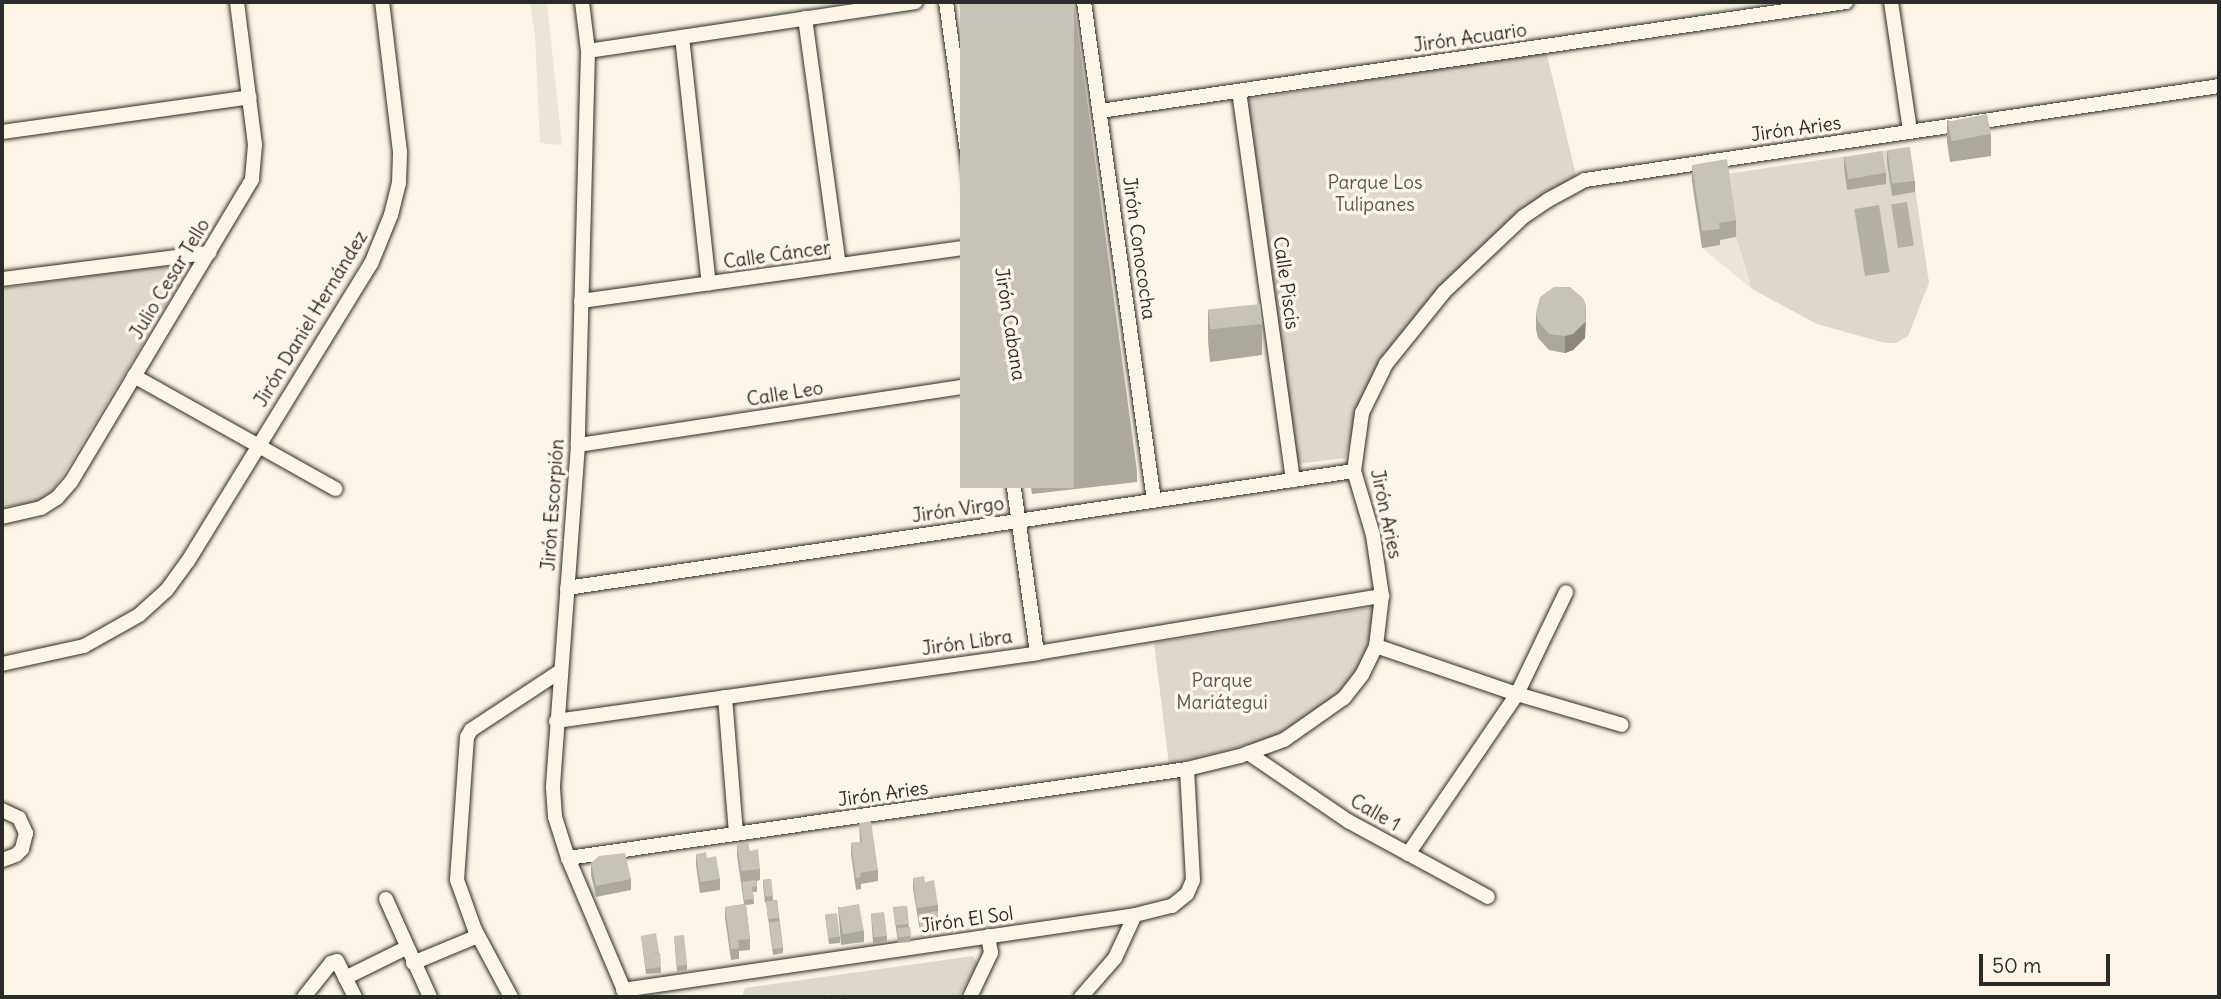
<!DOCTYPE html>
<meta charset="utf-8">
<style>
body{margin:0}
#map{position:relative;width:2221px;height:999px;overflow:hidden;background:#fcf5e5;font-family:Delius,sans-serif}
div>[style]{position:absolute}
.built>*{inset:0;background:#ece6d7}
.green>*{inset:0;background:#ded8ca}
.water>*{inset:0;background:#b4b0a5;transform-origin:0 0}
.roads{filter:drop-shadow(0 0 2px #2b2b2b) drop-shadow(0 0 2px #2b2b2b)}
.minor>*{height:14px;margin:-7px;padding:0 7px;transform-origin:7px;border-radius:7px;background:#fcf5e5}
.wall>*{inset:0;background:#aca89d}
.shaded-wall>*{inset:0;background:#8c8880}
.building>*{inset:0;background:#c8c3b7;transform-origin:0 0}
span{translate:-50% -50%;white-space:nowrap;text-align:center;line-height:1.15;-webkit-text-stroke:7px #fcf5e5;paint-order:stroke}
.street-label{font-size:19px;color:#2b2b2b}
.park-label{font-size:19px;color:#585653}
.frame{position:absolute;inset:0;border:4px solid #2b2b2b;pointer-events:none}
.scale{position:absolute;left:1979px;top:954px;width:131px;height:32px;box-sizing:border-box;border:4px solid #2b2b2b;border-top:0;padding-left:9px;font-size:21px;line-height:24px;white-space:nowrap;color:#2b2b2b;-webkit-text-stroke:5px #fcf5e5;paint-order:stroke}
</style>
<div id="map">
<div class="built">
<div style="clip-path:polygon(530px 2px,547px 2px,562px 145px,540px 143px,535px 36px)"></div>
<div style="clip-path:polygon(1726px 174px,1736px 237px,1752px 289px,1702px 248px,1691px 179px)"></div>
</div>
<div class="green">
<div style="clip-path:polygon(1546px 51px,1576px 175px,1526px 210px,1456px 274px,1356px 417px,1345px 458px,1298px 464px,1246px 100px)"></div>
<div style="clip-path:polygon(1909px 147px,1929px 283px,1908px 336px,1896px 343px,1885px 343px,1817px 324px,1752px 289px,1736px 237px,1726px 174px)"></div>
<div style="clip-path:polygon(172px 265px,183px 277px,56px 486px,46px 497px,31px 503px,2px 507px,2px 288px)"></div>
<div style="clip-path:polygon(1374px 607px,1375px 626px,1364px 656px,1345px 687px,1310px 715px,1267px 740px,1169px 765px,1154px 643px)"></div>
<div style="clip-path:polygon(973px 956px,978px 964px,958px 997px,837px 997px,828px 994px,827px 997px,742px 997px,745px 988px)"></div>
</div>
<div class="water">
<div style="left:1907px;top:202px;width:44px;height:16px;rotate:81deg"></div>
<div style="left:1879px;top:205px;width:68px;height:25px;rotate:81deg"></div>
</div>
<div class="roads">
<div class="minor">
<div style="left:582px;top:2px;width:49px;rotate:83deg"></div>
<div style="left:588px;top:51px;width:394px;rotate:91.5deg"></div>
<div style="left:578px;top:445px;width:344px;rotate:94.2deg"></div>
<div style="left:553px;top:788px;width:29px;rotate:86deg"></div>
<div style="left:555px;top:817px;width:43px;rotate:72.4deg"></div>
<div style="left:568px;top:858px;width:151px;rotate:67deg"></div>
<div style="left:946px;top:2px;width:657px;rotate:82.04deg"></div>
<div style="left:1084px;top:2px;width:503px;rotate:82deg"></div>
<div style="left:1891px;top:2px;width:130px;rotate:81.6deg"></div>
<div style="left:805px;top:18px;width:249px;rotate:82.2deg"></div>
<div style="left:682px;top:37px;width:248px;rotate:83.8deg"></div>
<div style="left:588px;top:51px;width:331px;rotate:-8.5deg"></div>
<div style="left:1239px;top:91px;width:393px;rotate:82.1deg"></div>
<div style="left:1100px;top:111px;width:754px;rotate:-8.31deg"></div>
<div style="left:2px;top:132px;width:250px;rotate:-8deg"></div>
<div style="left:2px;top:279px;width:209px;rotate:-7.2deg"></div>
<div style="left:581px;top:301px;width:402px;rotate:-7.9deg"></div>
<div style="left:134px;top:376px;width:231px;rotate:29.3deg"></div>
<div style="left:578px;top:445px;width:426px;rotate:-8.6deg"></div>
<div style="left:2px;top:517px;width:40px;rotate:-13deg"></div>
<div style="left:41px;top:508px;width:19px;rotate:-32deg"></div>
<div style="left:57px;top:498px;width:21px;rotate:-49deg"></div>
<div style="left:71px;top:482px;width:353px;rotate:-59.1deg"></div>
<div style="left:252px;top:179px;width:34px;rotate:-85deg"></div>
<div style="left:255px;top:145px;width:144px;rotate:-97.2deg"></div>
<div style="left:567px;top:588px;width:796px;rotate:-8.46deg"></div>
<div style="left:1376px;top:646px;width:149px;rotate:18.8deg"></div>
<div style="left:1517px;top:694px;width:109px;rotate:16.4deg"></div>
<div style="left:2px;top:664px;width:84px;rotate:-12.4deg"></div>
<div style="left:84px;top:646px;width:63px;rotate:-29.4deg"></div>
<div style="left:139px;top:615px;width:36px;rotate:-42deg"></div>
<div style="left:166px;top:591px;width:37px;rotate:-54deg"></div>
<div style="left:188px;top:561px;width:349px;rotate:-58.4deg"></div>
<div style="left:371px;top:264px;width:53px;rotate:-67.8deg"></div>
<div style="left:391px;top:215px;width:33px;rotate:-76deg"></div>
<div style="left:399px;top:183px;width:31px;rotate:-88deg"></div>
<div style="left:400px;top:152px;width:151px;rotate:-96.8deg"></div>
<div style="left:725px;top:697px;width:137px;rotate:85.4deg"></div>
<div style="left:556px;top:721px;width:486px;rotate:-8deg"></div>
<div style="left:1037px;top:653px;width:350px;rotate:-9.4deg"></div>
<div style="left:1248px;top:753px;width:121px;rotate:34.2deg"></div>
<div style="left:1348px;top:821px;width:159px;rotate:28.5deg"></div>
<div style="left:2px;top:810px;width:19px;rotate:25deg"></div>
<div style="left:19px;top:818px;width:17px;rotate:65deg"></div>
<div style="left:26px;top:833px;width:16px;rotate:104deg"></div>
<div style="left:22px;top:849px;width:8px;rotate:135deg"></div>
<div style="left:16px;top:855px;width:15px;rotate:160deg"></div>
<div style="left:1408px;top:854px;width:194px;rotate:-55.7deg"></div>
<div style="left:1517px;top:694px;width:113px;rotate:-64.3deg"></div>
<div style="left:568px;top:858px;width:625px;rotate:-8.18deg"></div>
<div style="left:1187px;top:769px;width:55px;rotate:-13.8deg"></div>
<div style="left:1240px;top:756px;width:47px;rotate:-20deg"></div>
<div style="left:1284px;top:740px;width:73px;rotate:-35deg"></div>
<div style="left:1344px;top:698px;width:29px;rotate:-52deg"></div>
<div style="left:1362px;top:675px;width:32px;rotate:-64deg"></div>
<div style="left:1376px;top:646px;width:50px;rotate:-83.2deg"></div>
<div style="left:1382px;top:596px;width:62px;rotate:-98.4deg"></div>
<div style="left:1373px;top:535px;width:67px;rotate:-106.5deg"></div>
<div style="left:1354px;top:471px;width:59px;rotate:-82.1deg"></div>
<div style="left:1362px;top:413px;width:55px;rotate:-63.9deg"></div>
<div style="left:1386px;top:364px;width:92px;rotate:-51.1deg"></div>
<div style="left:1444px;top:292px;width:109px;rotate:-43.5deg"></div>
<div style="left:1523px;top:217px;width:30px;rotate:-34deg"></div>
<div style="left:1548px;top:200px;width:42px;rotate:-28.4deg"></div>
<div style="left:1585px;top:180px;width:641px;rotate:-8.43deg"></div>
<div style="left:386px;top:899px;width:107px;rotate:65.8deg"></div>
<div style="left:413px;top:963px;width:70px;rotate:-22.6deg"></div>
<div style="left:345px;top:978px;width:68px;rotate:-26.2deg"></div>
<div style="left:623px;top:990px;width:517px;rotate:-8.33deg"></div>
<div style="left:1135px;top:915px;width:38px;rotate:-14deg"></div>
<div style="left:1172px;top:906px;width:19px;rotate:-39deg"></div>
<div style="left:1187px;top:894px;width:15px;rotate:-67deg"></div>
<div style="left:1193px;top:880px;width:111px;rotate:-93.1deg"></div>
<div style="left:304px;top:997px;width:43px;rotate:-51.5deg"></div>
<div style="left:331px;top:963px;width:6px;rotate:-18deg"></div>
<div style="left:337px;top:961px;width:40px;rotate:63.4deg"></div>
<div style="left:511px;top:997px;width:76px;rotate:-118.2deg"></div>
<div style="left:475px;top:930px;width:53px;rotate:-109.8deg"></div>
<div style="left:457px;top:880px;width:143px;rotate:-86deg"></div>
<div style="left:467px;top:737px;width:8px;rotate:-60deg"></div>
<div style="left:471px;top:730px;width:105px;rotate:-33.4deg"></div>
<div style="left:970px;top:997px;width:49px;rotate:-64.5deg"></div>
<div style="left:991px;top:953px;width:17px;rotate:-100deg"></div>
<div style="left:1081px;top:997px;width:52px;rotate:-48.9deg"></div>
<div style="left:1115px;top:958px;width:47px;rotate:-65.1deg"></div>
</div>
</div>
<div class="wall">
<div style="clip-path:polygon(959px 2px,1074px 2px,1137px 471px,1137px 482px,1032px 494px)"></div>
<div style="clip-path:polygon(1947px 120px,1991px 134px,1991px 156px,1950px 162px,1947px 142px)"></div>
<div style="clip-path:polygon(1887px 151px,1915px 181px,1915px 192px,1892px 196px,1887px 162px)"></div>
<div style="clip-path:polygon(1844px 157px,1886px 173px,1886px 184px,1847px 190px,1844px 168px)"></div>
<div style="clip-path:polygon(1692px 165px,1736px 220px,1736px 237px,1720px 240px,1720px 245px,1702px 248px,1692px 181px)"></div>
<div style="clip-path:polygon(1208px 310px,1262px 324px,1262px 355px,1210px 362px,1208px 341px)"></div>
<div style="clip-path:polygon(1536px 313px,1586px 322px,1585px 338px,1573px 350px,1565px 353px,1549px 350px,1538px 338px,1536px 329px)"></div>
<div style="clip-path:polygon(859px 823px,878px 870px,878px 881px,861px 884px,861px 889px,856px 890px,851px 854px,851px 843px,860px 842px)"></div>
<div style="clip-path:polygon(737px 844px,750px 851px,760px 869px,760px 880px,757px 881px,757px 892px,753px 892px,754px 904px,746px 905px,750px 939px,750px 950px,739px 951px,739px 959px,731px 960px,725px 918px,725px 907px,744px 904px,737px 855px)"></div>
<div style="clip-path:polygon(696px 854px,707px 858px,720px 879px,720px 890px,700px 893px,696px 865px)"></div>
<div style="clip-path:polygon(591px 863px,631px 879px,631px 890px,596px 897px,591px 875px)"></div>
<div style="clip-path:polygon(913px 878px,925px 882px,938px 905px,938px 916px,940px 934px,921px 937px,913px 889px)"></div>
<div style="clip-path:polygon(771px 879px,773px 900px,777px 900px,783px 948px,783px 953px,773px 955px,766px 903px,765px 903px,763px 885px,763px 880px)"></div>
<div style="clip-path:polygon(838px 906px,864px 931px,864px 942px,841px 945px)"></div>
<div style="clip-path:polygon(907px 906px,909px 927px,910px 927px,911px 942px,898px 943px,893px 907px)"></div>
<div style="clip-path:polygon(871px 913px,887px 936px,887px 942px,873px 944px)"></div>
<div style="clip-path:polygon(825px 915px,840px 937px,840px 943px,829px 944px)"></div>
<div style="clip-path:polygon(641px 936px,659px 953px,660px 953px,661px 973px,646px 974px)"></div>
<div style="clip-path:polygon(674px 936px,687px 965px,687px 970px,677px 972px)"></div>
</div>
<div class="shaded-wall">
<div style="clip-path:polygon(1586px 305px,1585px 338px,1573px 350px,1565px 353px,1565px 336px)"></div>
</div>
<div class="building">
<div style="left:960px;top:2px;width:114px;height:486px"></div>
<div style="left:1987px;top:114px;width:20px;height:40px;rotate:79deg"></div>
<div style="left:1910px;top:147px;width:34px;height:23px;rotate:82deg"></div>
<div style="left:1882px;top:151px;width:22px;height:38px;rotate:80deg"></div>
<div style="clip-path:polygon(1727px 159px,1736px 220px,1719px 223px,1720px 229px,1702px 231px,1692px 165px)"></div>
<div style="clip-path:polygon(1554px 287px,1570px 287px,1583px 298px,1586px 305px,1585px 322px,1573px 334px,1565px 336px,1549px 334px,1538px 321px,1536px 313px,1540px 297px)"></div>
<div style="left:1260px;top:304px;width:20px;height:52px;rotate:84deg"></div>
<div style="clip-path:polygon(871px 821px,878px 870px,860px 873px,861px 877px,856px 878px,851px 843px,862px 842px,859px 823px)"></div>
<div style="clip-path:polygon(748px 842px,750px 851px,758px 849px,760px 869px,741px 871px,737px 844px)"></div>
<div style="clip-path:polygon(706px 852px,707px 858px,716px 856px,720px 879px,700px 882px,696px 854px)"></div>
<div style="clip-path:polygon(625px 853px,631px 879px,596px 886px,591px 863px,599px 856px)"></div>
<div style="clip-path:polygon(924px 876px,925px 882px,934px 880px,938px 905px,917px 908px,913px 878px)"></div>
<div style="left:771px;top:879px;width:17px;height:8px;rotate:83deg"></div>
<div style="clip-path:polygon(756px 880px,757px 886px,752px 887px,754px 899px,744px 900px,742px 882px)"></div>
<div style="left:777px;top:900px;width:18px;height:11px;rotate:84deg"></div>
<div style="clip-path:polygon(746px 904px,750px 939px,738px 940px,739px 948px,731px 949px,725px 907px)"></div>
<div style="left:859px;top:904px;width:27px;height:21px;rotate:80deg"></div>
<div style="left:907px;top:906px;width:18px;height:14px;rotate:84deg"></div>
<div style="left:937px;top:911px;width:18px;height:19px;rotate:81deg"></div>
<div style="left:884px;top:912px;width:24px;height:13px;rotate:83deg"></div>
<div style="left:837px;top:913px;width:24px;height:12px;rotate:83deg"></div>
<div style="left:779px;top:921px;width:27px;height:10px;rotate:82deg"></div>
<div style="left:910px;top:927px;width:9px;height:13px;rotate:84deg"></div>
<div style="clip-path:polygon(656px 933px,659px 952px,652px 954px,660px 953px,661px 967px,646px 969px,641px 936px)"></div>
<div style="left:684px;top:935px;width:30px;height:10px;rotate:84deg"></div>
<div style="clip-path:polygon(843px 994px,853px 997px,842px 997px)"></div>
</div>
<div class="street-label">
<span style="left:1470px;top:38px;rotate:-8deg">Jirón Acuario</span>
<span style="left:1796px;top:129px;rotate:-8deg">Jirón Aries</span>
<span style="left:1139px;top:248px;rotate:82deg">Jirón Conococha</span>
<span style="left:777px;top:255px;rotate:-8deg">Calle Cáncer</span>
<span style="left:170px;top:279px;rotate:-59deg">Julio Cesar Tello</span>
<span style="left:1286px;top:283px;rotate:82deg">Calle Piscis</span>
<span style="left:311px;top:319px;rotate:-59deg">Jirón Daniel Hernández</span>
<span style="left:1010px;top:324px;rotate:81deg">Jirón Cabana</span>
<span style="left:785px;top:394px;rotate:-9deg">Calle Leo</span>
<span style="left:553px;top:505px;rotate:-86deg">Jirón Escorpión</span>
<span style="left:958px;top:510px;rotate:-8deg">Jirón Virgo</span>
<span style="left:1386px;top:514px;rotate:78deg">Jirón Aries</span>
<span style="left:967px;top:643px;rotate:-8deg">Jirón Libra</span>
<span style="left:883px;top:794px;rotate:-8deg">Jirón Aries</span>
<span style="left:1375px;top:813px;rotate:30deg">Calle 1</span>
<span style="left:967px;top:920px;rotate:-8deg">Jirón El Sol</span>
</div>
<div class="park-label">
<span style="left:1375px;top:194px">Parque Los<br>Tulipanes</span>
<span style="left:1222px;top:692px">Parque<br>Mariátegui</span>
</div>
<div class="frame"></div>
<div class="scale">50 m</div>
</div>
